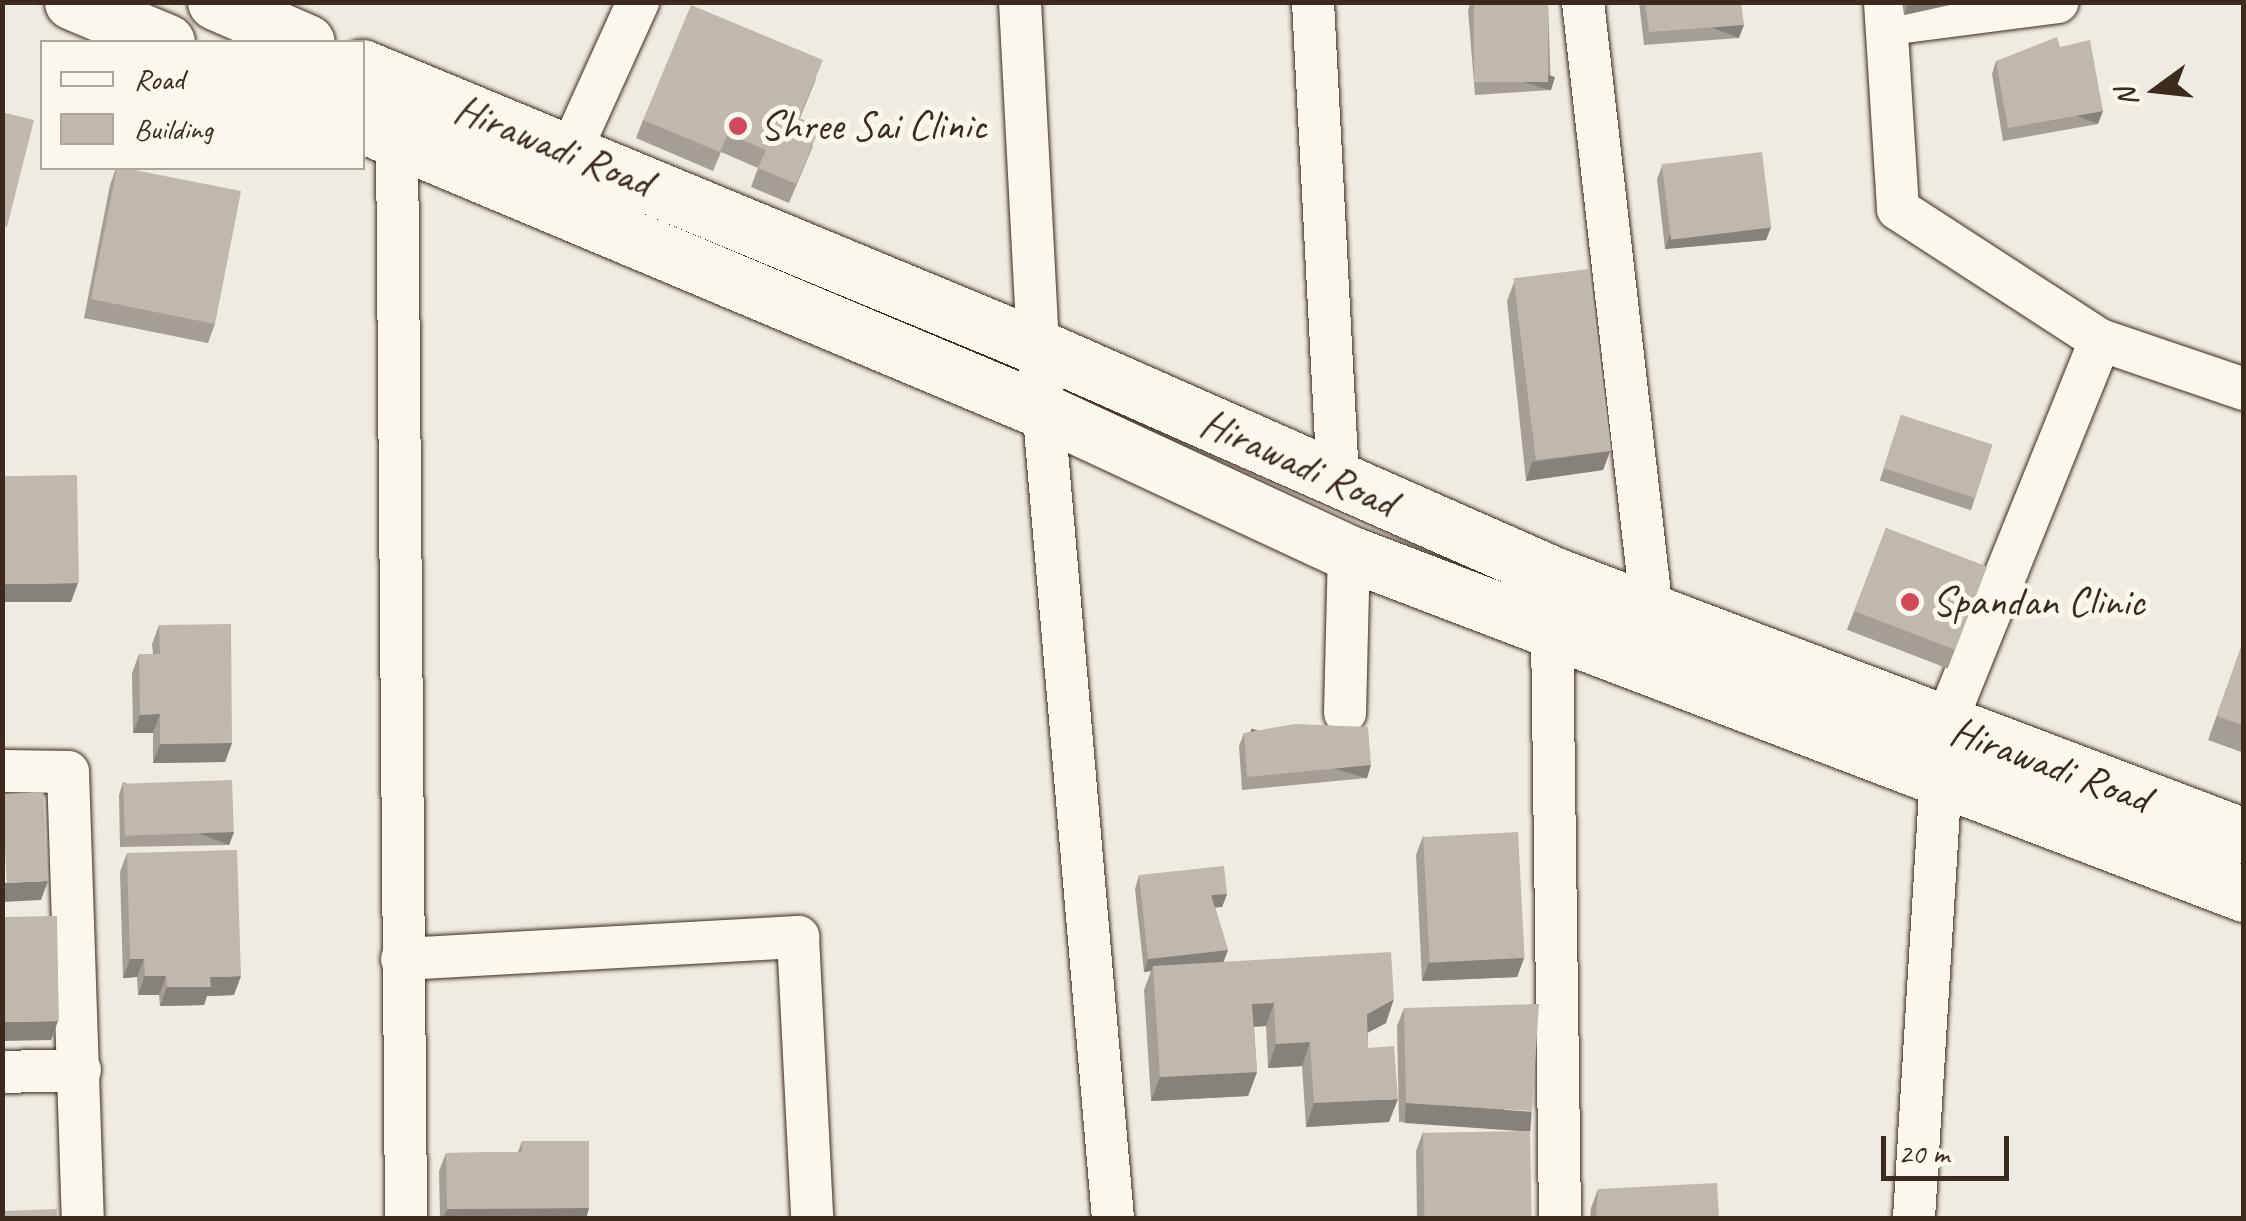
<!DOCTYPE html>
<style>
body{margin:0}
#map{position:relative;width:2246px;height:1221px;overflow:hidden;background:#f0ebe0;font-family:Caveat,sans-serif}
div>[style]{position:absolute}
.roads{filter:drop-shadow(0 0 2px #3b2a1e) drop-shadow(0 0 2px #3b2a1e)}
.street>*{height:42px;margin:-21px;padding:0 21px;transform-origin:21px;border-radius:21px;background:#fbf7ec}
.secondary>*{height:55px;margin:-27.5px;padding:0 27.5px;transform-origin:27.5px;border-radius:27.5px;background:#fbf7ec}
.wall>*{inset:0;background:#a59e95;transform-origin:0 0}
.shaded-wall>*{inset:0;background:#868179;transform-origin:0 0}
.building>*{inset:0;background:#c0b8ad;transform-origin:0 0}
.dots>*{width:28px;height:28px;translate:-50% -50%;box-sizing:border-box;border:5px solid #fbf7ec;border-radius:50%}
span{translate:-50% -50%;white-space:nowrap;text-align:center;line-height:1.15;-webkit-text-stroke:10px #fbf7ec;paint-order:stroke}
.poi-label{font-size:42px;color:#3b2a1e}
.left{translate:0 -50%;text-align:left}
.street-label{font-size:42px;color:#3b2a1e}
.frame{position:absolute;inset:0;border:5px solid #3b2a1e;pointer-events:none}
.legend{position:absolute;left:40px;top:40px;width:325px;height:130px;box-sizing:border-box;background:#fbf7ec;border:2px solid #aea59a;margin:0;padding:12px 18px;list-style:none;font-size:30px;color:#3b2a1e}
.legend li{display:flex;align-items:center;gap:20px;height:50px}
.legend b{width:50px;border:2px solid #aea59a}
.north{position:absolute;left:2106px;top:40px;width:100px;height:100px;-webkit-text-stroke:8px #fbf7ec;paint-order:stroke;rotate:255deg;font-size:28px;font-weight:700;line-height:40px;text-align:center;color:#3b2a1e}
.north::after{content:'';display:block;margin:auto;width:35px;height:45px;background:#3b2a1e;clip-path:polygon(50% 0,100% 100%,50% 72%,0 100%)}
.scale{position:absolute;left:1881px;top:1136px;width:128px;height:45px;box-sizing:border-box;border:5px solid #3b2a1e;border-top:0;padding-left:12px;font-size:30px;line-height:35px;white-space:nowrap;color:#3b2a1e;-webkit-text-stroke:8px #fbf7ec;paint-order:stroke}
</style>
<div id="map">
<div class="roads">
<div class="street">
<div style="left:1020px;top:2px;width:345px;rotate:87deg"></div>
<div style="left:1038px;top:347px;width:874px;rotate:85.08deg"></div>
<div style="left:1313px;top:2px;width:481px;rotate:87deg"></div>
<div style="left:1583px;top:2px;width:614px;rotate:83.55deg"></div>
<div style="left:1885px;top:2px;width:207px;rotate:86.4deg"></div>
<div style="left:1898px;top:209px;width:241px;rotate:33deg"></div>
<div style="left:1889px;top:24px;width:170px;rotate:-7.4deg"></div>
<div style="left:397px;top:139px;width:1079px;rotate:89.52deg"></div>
<div style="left:570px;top:152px;width:165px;rotate:-65.6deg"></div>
<div style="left:1552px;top:630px;width:588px;rotate:89.22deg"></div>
<div style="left:1345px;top:713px;width:160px;rotate:-88.6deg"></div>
<div style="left:2px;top:771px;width:66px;rotate:0.9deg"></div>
<div style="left:68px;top:772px;width:446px;rotate:88.1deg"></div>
<div style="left:402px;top:959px;width:397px;rotate:-3.2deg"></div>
<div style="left:798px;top:937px;width:281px;rotate:87.1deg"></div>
<div style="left:2px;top:1072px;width:78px;rotate:-1.5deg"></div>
<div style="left:1914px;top:1218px;width:492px;rotate:-86.5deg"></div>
<div style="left:1944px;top:727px;width:417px;rotate:-68deg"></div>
<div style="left:2100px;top:340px;width:152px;rotate:18.8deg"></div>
</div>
<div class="secondary">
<div style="left:72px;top:2px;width:103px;rotate:22.8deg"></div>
<div style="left:215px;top:2px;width:100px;rotate:23.5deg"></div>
<div style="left:362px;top:67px;width:732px;rotate:22.5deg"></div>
<div style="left:1038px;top:347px;width:565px;rotate:23.8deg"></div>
<div style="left:1555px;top:575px;width:737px;rotate:20.75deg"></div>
<div style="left:362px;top:125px;width:739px;rotate:22.78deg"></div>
<div style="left:1043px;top:411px;width:337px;rotate:24.9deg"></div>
<div style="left:1349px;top:553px;width:958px;rotate:20.86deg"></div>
</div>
</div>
<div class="wall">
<div style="clip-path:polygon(1471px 2px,1548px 2px,1551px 90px,1475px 95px,1468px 10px)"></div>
<div style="clip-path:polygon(1639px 2px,1741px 2px,1739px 38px,1644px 45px)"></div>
<div style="clip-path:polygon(1902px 2px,1963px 2px,1904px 15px)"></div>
<div style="clip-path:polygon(1996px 61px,2098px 124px,2003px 141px,1992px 74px)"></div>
<div style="clip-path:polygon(816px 79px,800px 118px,813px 146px,789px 203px,751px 187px,758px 168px,721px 152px,713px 171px,636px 138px,643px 120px)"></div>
<div style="clip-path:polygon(1662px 166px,1771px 227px,1766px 240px,1665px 249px,1657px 179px)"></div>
<div style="clip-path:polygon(116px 168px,215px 324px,208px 343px,84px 318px,110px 185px)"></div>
<div style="clip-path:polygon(1514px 282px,1610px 451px,1603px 470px,1526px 481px,1507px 301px)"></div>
<div style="left:1901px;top:415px;width:96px;height:69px;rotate:18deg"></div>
<div style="left:1886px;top:528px;width:108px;height:109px;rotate:21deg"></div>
<div style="clip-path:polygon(159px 625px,232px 743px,225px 762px,153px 763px,153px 733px,133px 733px,132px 673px,139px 654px,153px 654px,152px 644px)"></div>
<div style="clip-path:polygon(2244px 639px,2244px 753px,2208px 740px)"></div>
<div style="clip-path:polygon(1244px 733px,1367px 778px,1242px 790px,1239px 746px)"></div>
<div style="clip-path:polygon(123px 782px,234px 832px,229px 845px,120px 847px,119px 795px)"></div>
<div style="clip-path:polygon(1423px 836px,1524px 958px,1517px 977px,1422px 981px,1416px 855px)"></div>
<div style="clip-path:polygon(127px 853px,234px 995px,207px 996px,204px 1005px,160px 1006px,159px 995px,138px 995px,137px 977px,123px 978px,120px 872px)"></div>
<div style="clip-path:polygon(1139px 875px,1227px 894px,1222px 907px,1215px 907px,1228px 950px,1223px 962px,1386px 1023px,1368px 1032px,1368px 1048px,1389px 1122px,1306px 1127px,1302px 1066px,1268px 1068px,1266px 1026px,1254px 1027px,1257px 1072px,1248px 1096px,1151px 1101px,1144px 990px,1151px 971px,1144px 972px,1135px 889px)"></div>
<div style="clip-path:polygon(1404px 1008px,1525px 1130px,1399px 1122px,1397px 1026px)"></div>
<div style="clip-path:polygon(1423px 1132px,1531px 1218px,1417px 1218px,1416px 1151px)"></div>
<div style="clip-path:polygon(522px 1141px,589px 1208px,586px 1218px,440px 1218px,439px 1171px,446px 1153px,518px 1152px)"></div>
<div style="clip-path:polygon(1598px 1189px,1719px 1218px,1590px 1218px,1591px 1208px)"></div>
</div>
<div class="shaded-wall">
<div style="clip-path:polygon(1908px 2px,1963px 2px,1904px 15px)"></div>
<div style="left:1744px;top:25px;width:14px;height:95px;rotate:111deg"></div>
<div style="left:1555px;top:77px;width:14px;height:75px;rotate:107deg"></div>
<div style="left:2103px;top:111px;width:14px;height:97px;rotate:111deg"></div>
<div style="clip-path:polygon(1771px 227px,1766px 240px,1665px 249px,1670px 235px)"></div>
<div style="clip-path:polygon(1610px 451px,1603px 470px,1526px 481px,1532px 462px)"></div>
<div style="clip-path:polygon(78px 583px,71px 602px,2px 602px,2px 584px)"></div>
<div style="clip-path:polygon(160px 714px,153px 733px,133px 733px,140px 715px)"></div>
<div style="clip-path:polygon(232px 743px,225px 762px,153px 763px,160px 744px)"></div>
<div style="left:1371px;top:765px;width:14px;height:125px;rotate:107deg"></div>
<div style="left:234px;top:832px;width:14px;height:109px;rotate:111deg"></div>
<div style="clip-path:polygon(48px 881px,41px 900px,2px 902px,2px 883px)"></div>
<div style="clip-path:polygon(1227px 894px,1222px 907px,1207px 908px,1211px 895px)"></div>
<div style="clip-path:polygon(1228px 950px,1223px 963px,1153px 966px,1151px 971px,1144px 972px,1148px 959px)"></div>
<div style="clip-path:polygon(1524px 958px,1517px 977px,1422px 981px,1429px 962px)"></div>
<div style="clip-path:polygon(130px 959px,144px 959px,137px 977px,123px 978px)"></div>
<div style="clip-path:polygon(145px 976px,166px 976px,159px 995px,138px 995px)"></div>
<div style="clip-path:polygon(241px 976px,234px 995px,207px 996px,204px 1005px,160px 1006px,167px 987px,210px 977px)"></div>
<div style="clip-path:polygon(1394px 999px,1386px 1023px,1358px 1038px,1367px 1014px)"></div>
<div style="clip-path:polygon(1274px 1003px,1266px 1026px,1244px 1027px,1252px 1004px)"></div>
<div style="clip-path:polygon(58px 1021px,51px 1040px,2px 1041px,2px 1022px)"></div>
<div style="clip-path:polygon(1310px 1042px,1302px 1066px,1268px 1068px,1276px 1044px)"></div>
<div style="clip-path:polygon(1257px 1072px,1248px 1096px,1151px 1101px,1160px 1077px)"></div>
<div style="clip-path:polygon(1398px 1099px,1389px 1122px,1306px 1127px,1314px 1103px)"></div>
<div style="left:1406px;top:1103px;width:126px;height:20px;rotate:4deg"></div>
<div style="clip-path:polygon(589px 1208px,586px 1218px,443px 1218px,447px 1209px)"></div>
</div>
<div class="building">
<div style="left:1474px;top:2px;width:74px;height:80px"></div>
<div style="clip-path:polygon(1645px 2px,1741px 2px,1744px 25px,1649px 32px)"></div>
<div style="clip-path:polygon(691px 5px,823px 60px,799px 118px,820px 127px,796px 184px,758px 168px,766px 150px,728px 134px,720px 152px,643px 120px)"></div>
<div style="clip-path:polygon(2057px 37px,2060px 47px,2090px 40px,2103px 111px,2008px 128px,1996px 61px)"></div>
<div style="clip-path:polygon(2px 112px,34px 120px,7px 227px,2px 226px)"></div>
<div style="left:1762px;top:152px;width:76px;height:101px;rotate:83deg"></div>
<div style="clip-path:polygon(117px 168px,124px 168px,241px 191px,215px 324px,91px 299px)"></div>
<div style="left:1589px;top:269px;width:183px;height:76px;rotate:83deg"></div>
<div style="left:1901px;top:415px;width:96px;height:56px;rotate:18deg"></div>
<div style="left:77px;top:475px;width:108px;height:75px;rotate:89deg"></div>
<div style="left:1886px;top:528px;width:108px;height:89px;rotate:21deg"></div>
<div style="clip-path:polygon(231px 624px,232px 743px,160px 744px,160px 714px,140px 715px,139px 654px,160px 654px,159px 625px)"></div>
<div style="clip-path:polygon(2244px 640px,2244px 726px,2217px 716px)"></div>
<div style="clip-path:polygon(1294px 724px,1368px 727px,1371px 765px,1247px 777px,1244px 733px)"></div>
<div style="left:232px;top:780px;width:52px;height:109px;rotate:88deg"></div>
<div style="left:43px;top:792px;width:89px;height:41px;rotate:87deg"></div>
<div style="left:1518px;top:832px;width:126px;height:95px;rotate:87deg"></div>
<div style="clip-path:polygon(237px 850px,241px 976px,210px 977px,211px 987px,167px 987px,166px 976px,145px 976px,144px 959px,130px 959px,127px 853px)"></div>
<div style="clip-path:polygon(1224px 866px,1227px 894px,1211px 895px,1228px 950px,1148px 959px,1139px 875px)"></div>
<div style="left:57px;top:916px;width:105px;height:55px;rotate:89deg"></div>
<div style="clip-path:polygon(1391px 952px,1394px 999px,1367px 1014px,1368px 1048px,1394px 1046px,1398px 1099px,1314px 1103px,1310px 1042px,1276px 1044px,1274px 1003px,1252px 1004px,1257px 1072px,1160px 1077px,1153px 966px)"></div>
<div style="clip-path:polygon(1539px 1004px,1532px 1111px,1406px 1103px,1404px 1008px)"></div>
<div style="left:1530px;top:1131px;width:87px;height:107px;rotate:89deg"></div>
<div style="clip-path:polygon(522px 1141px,589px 1141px,589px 1208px,447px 1209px,446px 1153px,522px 1152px)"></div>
<div style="clip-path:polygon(1717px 1183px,1719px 1218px,1596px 1218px,1598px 1189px)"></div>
<div style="clip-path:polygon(57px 1209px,57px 1218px,2px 1218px,2px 1211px)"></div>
</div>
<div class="dots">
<div style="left:738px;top:126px;background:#d1495b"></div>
<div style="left:1910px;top:602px;background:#d1495b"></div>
</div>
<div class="poi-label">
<span class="left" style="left:760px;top:126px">Shree Sai Clinic</span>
<span class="left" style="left:1932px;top:602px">Spandan Clinic</span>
</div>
<div class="street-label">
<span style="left:553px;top:146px;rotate:22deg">Hirawadi Road</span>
<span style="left:1298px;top:463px;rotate:24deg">Hirawadi Road</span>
<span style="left:2050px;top:765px;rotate:20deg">Hirawadi Road</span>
</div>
<div class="frame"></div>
<ul class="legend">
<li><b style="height:12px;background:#fbf7ec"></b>Road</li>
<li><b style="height:28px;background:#c0b8ad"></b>Building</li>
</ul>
<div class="north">N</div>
<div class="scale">20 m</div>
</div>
